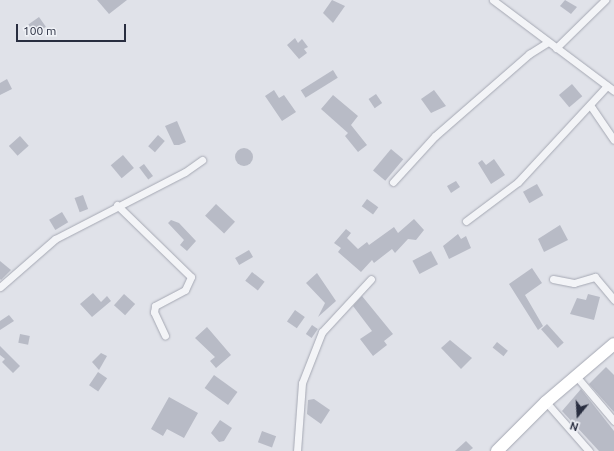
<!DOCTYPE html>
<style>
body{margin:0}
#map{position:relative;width:614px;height:451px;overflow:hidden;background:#e0e2e9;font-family:Ubuntu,sans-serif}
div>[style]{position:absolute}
.building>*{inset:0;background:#b8bbc6;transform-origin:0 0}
.round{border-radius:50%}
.roads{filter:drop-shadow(0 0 1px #a5a8b3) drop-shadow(0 0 1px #a5a8b3)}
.street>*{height:7px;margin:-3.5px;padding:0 3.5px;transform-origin:3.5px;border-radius:3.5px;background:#f3f4f7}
.primary>*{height:12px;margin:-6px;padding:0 6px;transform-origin:6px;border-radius:6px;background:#fff}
span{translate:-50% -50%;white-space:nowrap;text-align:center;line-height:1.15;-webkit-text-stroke:3px #f0f2f7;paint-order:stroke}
.north{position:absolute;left:558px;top:395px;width:40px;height:40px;-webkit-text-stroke:3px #f0f2f7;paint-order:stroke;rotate:198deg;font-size:11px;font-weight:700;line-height:16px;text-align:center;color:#292e40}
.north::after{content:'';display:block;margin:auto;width:14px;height:18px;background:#292e40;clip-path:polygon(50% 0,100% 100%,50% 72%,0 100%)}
.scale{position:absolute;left:16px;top:24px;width:110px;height:18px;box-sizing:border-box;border:2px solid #292e40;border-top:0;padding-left:5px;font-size:12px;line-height:14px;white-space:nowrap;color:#292e40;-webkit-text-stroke:3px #f0f2f7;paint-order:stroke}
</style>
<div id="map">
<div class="building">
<div style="clip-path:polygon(97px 0,127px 0,109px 14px)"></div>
<div style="clip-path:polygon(332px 0,345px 6px,333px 23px,323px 13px)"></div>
<div style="clip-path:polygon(565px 0,577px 7px,571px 14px,560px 6px)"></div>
<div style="left:39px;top:17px;width:12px;height:13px;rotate:55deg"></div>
<div style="clip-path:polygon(295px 38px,298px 43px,302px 39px,308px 47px,304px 49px,307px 53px,299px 59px,287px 45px)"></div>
<div style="left:333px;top:70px;width:9px;height:38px;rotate:58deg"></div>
<div style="clip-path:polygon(7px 79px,12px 89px,0 95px,0 83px)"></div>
<div style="left:572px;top:84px;width:16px;height:17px;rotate:50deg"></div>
<div style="clip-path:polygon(274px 90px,279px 98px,284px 95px,296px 112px,282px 121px,265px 96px)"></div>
<div style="clip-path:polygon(434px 90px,446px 106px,431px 113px,421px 99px)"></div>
<div style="left:376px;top:94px;width:11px;height:9px;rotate:56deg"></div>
<div style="clip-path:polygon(333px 95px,358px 116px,351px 125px,367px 145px,358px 152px,345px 136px,348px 133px,321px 109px)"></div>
<div style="clip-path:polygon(177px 121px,186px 142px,179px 145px,174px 145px,165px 126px)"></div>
<div style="left:158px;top:135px;width:9px;height:15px;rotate:41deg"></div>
<div style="left:20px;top:136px;width:13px;height:15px;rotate:48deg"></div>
<div class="round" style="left:235px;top:148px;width:18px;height:18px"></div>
<div style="left:391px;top:149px;width:16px;height:28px;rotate:40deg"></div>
<div style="left:123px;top:155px;width:17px;height:16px;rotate:50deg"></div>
<div style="clip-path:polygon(494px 159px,505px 175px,491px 184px,478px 163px,482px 160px,486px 165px)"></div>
<div style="left:144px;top:164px;width:15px;height:6px;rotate:53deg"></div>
<div style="clip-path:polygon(456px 181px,460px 187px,451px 193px,447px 186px)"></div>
<div style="left:537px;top:184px;width:13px;height:16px;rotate:61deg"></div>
<div style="left:83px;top:195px;width:15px;height:9px;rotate:70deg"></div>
<div style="left:367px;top:199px;width:14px;height:9px;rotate:36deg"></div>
<div style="left:216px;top:204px;width:26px;height:16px;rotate:43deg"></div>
<div style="left:62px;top:212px;width:12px;height:15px;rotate:59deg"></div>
<div style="clip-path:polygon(414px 219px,424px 230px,416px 240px,408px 239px,395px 253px,392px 249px,374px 263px,372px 260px,361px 272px,338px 252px,341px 248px,334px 243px,346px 229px,351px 233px,347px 238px,358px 249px,367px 242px,369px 245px,394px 227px,398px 233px)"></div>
<div style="clip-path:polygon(171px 220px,179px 223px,196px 241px,187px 251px,180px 245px,184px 240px,168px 223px)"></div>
<div style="clip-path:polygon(560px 225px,568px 240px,544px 252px,538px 239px)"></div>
<div style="clip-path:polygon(458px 234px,461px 239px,466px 236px,471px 248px,449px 259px,443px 246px)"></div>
<div style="left:249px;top:250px;width:8px;height:16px;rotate:60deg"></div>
<div style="left:431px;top:251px;width:15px;height:21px;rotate:62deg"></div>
<div style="clip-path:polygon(0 261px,11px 270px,1px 280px,0 279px)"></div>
<div style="clip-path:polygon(532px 268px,542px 283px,525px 295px,543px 326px,538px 330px,509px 284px)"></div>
<div style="left:252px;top:272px;width:16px;height:11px;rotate:38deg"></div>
<div style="clip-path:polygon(317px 273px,336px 301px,318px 317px,325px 303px,306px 283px)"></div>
<div style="clip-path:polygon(93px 293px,101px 302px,107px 296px,111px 301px,92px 317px,80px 304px)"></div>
<div style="left:124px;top:294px;width:15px;height:15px;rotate:42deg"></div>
<div style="clip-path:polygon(588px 294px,600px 297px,594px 320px,570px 314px,577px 298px,586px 300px)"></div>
<div style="clip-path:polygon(362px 296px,393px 334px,384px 341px,387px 345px,373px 356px,360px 339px,372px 331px,353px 306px)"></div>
<div style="left:295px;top:310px;width:12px;height:14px;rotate:35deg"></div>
<div style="clip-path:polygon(9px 315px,14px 321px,0 330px,0 321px)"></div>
<div style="left:547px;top:324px;width:25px;height:8px;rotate:48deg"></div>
<div style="left:312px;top:325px;width:7px;height:11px;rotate:34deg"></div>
<div style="clip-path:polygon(207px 327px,231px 355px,216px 368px,210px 361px,215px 357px,195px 338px)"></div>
<div style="left:20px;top:334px;width:10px;height:9px;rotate:11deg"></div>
<div style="clip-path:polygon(450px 340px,472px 358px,461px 369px,441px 348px)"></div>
<div style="left:497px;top:342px;width:14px;height:7px;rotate:39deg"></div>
<div style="clip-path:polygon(0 346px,20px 366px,13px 373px,2px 362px,5px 359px,0 355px)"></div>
<div style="clip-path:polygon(101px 353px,107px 356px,99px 370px,92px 362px)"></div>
<div style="clip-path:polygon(606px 367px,614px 375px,614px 412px,589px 384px)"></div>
<div style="left:98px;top:372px;width:11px;height:16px;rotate:34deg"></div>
<div style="left:214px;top:375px;width:29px;height:16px;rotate:36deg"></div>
<div style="clip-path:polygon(581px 389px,614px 431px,614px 451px,599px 451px,562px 411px)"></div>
<div style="clip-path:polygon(169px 397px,198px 413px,184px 438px,167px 429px,163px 436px,151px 429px)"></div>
<div style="clip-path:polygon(314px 399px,330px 410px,321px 424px,307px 414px,308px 400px)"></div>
<div style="clip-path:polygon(220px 420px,232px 428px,224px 441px,219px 442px,211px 433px)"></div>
<div style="left:262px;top:431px;width:15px;height:12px;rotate:20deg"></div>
<div style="clip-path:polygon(466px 441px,473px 448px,469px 451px,455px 451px)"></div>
</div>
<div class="roads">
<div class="street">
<div style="left:493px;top:0;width:151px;rotate:36.9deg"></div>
<div style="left:556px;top:48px;width:69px;rotate:-44.4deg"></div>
<div style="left:590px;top:105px;width:42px;rotate:55.6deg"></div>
<div style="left:393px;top:182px;width:62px;rotate:-47.6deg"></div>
<div style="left:435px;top:136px;width:125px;rotate:-41.1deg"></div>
<div style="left:529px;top:54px;width:22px;rotate:-32deg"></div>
<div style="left:117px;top:205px;width:103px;rotate:44.2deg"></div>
<div style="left:191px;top:277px;width:14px;rotate:115deg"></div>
<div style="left:185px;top:290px;width:34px;rotate:152deg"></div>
<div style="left:155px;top:306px;width:6px;rotate:99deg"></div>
<div style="left:154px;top:312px;width:26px;rotate:65deg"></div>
<div style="left:466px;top:221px;width:65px;rotate:-36.9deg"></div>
<div style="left:518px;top:182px;width:131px;rotate:-47.2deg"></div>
<div style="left:553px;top:279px;width:21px;rotate:11deg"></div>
<div style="left:574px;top:283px;width:22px;rotate:-16deg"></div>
<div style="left:595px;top:277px;width:30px;rotate:50deg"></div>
<div style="left:0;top:287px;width:73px;rotate:-41.1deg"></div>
<div style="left:55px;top:239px;width:146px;rotate:-27.3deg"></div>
<div style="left:185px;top:172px;width:21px;rotate:-35deg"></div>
<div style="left:576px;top:376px;width:59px;rotate:49.8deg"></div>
<div style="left:546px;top:402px;width:65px;rotate:48.7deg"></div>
<div style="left:297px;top:451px;width:68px;rotate:-85.8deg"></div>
<div style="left:302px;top:383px;width:55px;rotate:-68.6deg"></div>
<div style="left:322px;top:332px;width:72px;rotate:-47.2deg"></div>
</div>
<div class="primary">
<div style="left:497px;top:451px;width:69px;rotate:-45deg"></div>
<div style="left:546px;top:402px;width:89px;rotate:-40.5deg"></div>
</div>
</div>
<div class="north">N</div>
<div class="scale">100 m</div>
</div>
